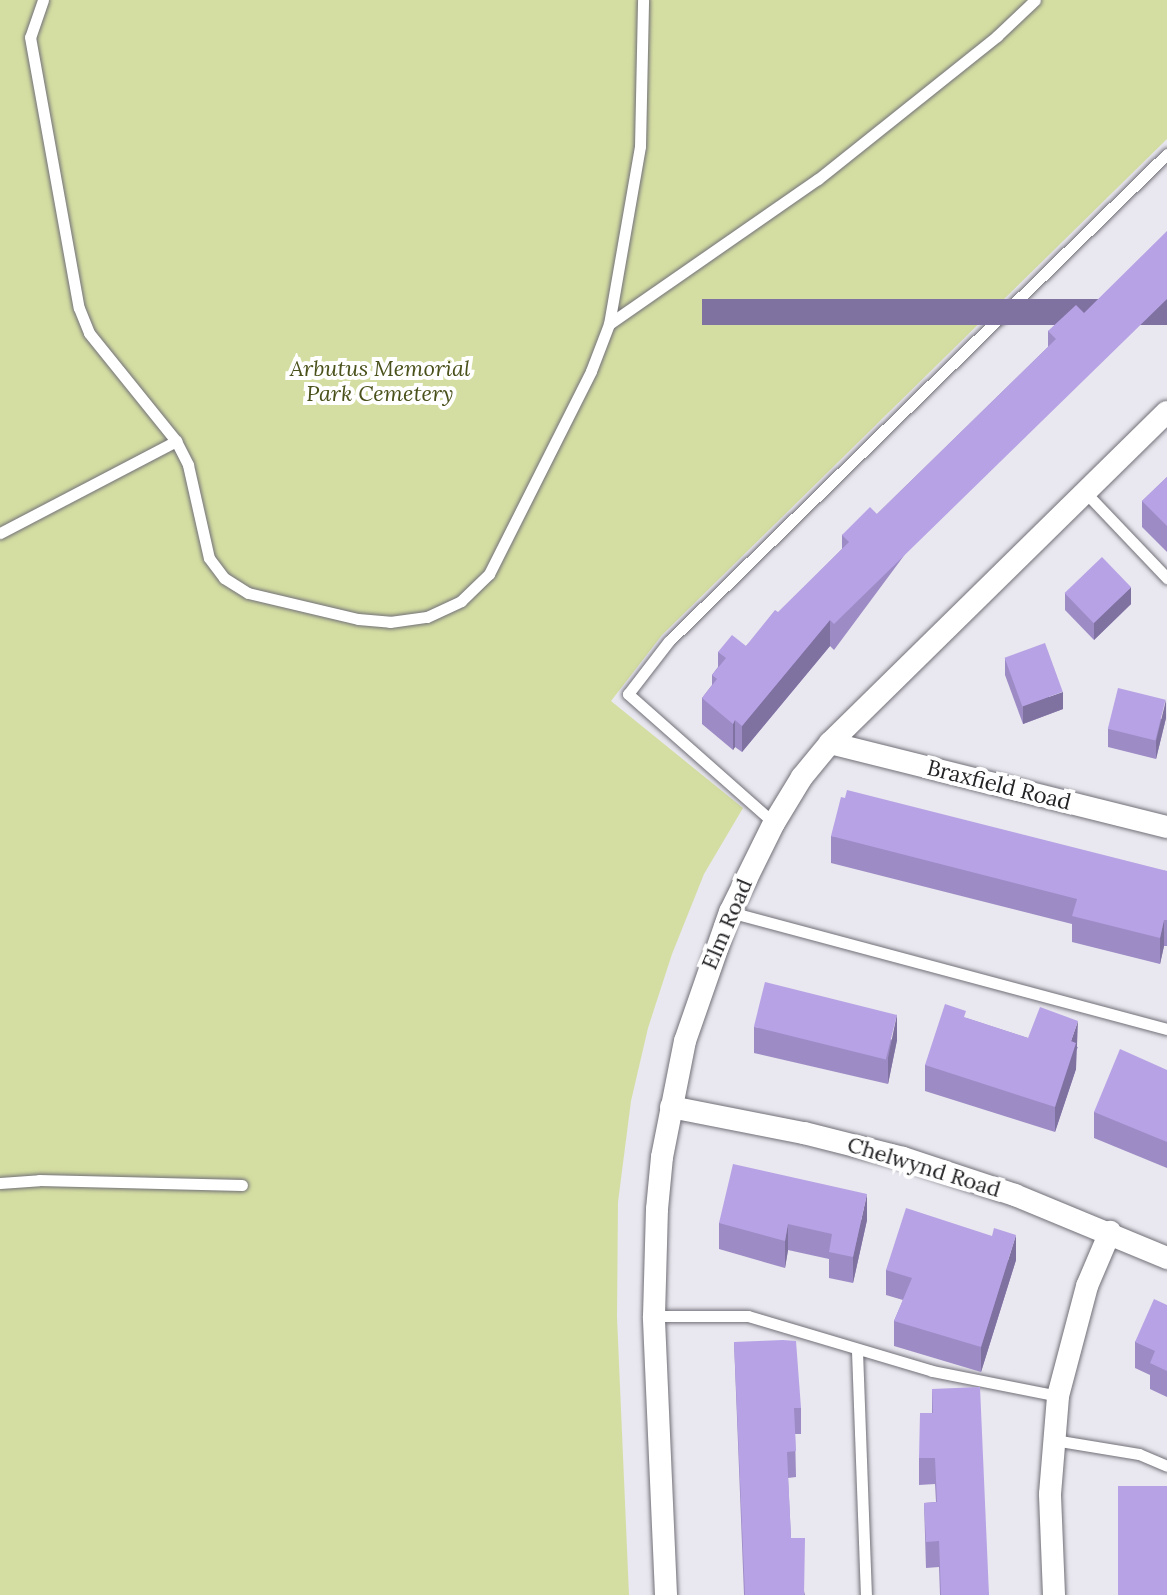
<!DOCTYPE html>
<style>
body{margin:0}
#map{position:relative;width:1167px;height:1595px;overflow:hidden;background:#e9e7ef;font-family:Lora,serif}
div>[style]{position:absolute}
.green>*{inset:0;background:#d5dea2}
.roads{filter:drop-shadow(0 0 2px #727078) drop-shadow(0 0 2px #727078)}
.lane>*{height:11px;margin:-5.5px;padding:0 5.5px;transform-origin:5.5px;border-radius:5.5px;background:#fff}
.street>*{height:22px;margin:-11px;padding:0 11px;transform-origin:11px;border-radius:11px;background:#fff}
.wall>*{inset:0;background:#9d8bc5}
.shaded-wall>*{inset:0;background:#7f71a0;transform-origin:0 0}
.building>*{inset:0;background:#b6a2e5;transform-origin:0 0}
span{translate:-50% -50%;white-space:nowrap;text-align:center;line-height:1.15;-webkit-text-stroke:8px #fff;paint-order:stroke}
.park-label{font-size:22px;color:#4b511b;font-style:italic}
.street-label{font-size:22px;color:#232225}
</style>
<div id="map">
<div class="green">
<div style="clip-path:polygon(0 0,1167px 0,1167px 139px,662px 635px,611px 701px,743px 808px,704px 874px,672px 954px,648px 1028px,631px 1101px,618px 1202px,617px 1317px,629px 1595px,0 1595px)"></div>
</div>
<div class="roads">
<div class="lane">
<div style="left:43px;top:0;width:39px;rotate:109deg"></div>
<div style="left:30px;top:37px;width:275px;rotate:79.8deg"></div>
<div style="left:79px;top:308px;width:27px;rotate:68deg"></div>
<div style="left:89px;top:333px;width:139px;rotate:51.1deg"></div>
<div style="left:176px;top:441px;width:27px;rotate:63deg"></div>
<div style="left:188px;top:465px;width:95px;rotate:77.3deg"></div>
<div style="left:209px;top:558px;width:25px;rotate:53deg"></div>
<div style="left:224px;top:578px;width:28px;rotate:32deg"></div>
<div style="left:248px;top:593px;width:113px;rotate:13.3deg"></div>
<div style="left:358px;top:619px;width:32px;rotate:5deg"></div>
<div style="left:390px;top:622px;width:37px;rotate:-8deg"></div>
<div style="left:427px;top:617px;width:38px;rotate:-25deg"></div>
<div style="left:461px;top:601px;width:39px;rotate:-44deg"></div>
<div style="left:489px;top:574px;width:227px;rotate:-63.3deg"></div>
<div style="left:591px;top:371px;width:50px;rotate:-69deg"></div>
<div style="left:609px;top:324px;width:181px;rotate:-80.1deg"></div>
<div style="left:640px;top:146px;width:146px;rotate:-88.8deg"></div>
<div style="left:609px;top:324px;width:254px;rotate:-34.8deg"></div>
<div style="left:818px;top:179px;width:229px;rotate:-38.6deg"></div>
<div style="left:997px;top:36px;width:52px;rotate:-43.5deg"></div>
<div style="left:1085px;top:492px;width:119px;rotate:46.4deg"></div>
<div style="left:0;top:533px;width:199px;rotate:-27.6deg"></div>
<div style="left:774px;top:823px;width:195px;rotate:-138.5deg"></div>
<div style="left:628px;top:694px;width:67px;rotate:-52.3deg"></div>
<div style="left:669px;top:641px;width:697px;rotate:-44.36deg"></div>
<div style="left:730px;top:912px;width:452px;rotate:15deg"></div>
<div style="left:0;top:1183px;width:39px;rotate:-4deg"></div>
<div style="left:39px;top:1180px;width:203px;rotate:1.4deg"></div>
<div style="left:654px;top:1316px;width:94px"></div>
<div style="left:748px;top:1316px;width:192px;rotate:16.6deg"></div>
<div style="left:932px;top:1371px;width:128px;rotate:11.2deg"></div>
<div style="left:857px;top:1351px;width:244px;rotate:87.9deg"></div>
<div style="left:1054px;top:1440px;width:86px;rotate:9.4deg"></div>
<div style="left:1139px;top:1454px;width:30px;rotate:23deg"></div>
</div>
<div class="street">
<div style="left:830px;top:743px;width:347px;rotate:14deg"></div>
<div style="left:671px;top:1107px;width:136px;rotate:11.1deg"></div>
<div style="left:804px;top:1133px;width:102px;rotate:14.2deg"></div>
<div style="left:903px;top:1158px;width:118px;rotate:18.3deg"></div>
<div style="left:1015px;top:1195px;width:165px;rotate:22.5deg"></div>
<div style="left:666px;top:1595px;width:279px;rotate:-92.5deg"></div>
<div style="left:654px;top:1316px;width:107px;rotate:-88.4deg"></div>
<div style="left:657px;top:1209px;width:52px;rotate:-84.5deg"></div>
<div style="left:662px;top:1157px;width:118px;rotate:-78.8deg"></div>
<div style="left:685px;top:1041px;width:137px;rotate:-70.8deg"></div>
<div style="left:730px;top:912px;width:99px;rotate:-63.7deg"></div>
<div style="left:774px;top:823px;width:54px;rotate:-58.7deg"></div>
<div style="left:802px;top:777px;width:44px;rotate:-50.5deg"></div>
<div style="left:830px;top:743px;width:472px;rotate:-44.5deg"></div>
<div style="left:1054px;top:1595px;width:101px;rotate:-92.3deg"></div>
<div style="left:1050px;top:1494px;width:98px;rotate:-85.3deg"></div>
<div style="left:1058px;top:1396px;width:114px;rotate:-75.2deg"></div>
<div style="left:1087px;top:1286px;width:59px;rotate:-66.9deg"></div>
</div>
</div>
<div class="wall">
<div style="clip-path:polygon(1084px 313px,834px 650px,830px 646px,742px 752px,735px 747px,733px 750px,702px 724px,702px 698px,712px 685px,712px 675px,718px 667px,718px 652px,746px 646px,842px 549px,842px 535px,877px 514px,1048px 347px,1048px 331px)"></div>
<div style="clip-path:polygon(1167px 477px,1167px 552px,1142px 527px,1142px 501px)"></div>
<div style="clip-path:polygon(1065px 593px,1131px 604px,1094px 640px,1065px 610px)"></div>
<div style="clip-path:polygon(1005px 658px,1063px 709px,1023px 724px,1005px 675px)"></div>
<div style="clip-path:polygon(1166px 718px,1156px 759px,1108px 747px,1108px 729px)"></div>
<div style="clip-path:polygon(831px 836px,1167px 871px,1167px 946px,1164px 946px,1160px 964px,1072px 942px,1072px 924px,831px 863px)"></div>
<div style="clip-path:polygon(966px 1018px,1028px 1038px,1078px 1047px,1076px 1051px,1076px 1069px,1055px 1132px,925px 1091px,925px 1065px)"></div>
<div style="clip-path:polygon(754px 1027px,897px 1040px,888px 1084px,754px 1053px)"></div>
<div style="clip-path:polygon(1167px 1070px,1167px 1168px,1094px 1138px,1094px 1112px)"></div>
<div style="clip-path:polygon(867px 1220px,853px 1283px,829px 1278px,829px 1259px,788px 1250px,785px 1268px,719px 1249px,719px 1223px)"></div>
<div style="clip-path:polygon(1016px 1260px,981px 1372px,894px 1346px,894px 1321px,903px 1300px,886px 1295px,886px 1270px)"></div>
<div style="clip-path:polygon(1167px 1305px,1167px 1397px,1150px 1389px,1150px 1375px,1135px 1368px,1135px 1342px)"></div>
<div style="clip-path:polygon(734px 1342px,801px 1408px,801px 1434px,795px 1434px,796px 1477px,788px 1478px,791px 1538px,805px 1595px,744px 1595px)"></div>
<div style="clip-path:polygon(932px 1389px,989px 1595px,940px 1595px,939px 1567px,926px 1568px,924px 1503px,936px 1502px,935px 1484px,919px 1485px,919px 1458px,932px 1413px)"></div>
<div style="clip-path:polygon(1118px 1488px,1167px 1595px,1122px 1595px)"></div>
</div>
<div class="shaded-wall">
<div style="left:1167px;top:299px;width:26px;height:465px;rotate:90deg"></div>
<div style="clip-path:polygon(1131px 587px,1131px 604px,1094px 640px,1094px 622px)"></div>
<div style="clip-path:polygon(830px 620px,830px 646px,742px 752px,742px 726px)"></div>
<div style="clip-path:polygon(1063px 692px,1063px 709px,1023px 724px,1023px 706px)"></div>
<div style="clip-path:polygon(1166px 700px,1166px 718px,1156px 759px,1156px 741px)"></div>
<div style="clip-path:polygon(735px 720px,735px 747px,733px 750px,733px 724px)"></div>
<div style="clip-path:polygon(1164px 920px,1164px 946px,1160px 964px,1160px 938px)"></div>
<div style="clip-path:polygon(897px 1014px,897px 1040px,888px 1084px,888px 1058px)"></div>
<div style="clip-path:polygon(1078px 1021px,1076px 1069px,1055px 1132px,1055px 1107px,1071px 1041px)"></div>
<div style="clip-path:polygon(867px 1194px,867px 1220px,853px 1283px,853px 1257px)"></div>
<div style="clip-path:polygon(788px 1224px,788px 1250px,785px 1268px,785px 1241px)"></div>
<div style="clip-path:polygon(1016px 1235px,1016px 1260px,981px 1372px,981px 1347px)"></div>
</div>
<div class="building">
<div style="clip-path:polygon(1167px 231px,1167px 299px,834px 624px,830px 620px,742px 726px,735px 720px,733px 724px,702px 698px,717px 679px,712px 675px,726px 658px,718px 652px,732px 635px,746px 646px,775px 610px,778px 612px,849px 542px,842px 535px,870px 507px,877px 514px,1056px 339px,1048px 331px,1076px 305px,1084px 313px)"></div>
<div style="clip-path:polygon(1167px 477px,1167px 526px,1142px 501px)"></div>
<div style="left:1102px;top:557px;width:42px;height:52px;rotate:46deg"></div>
<div style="left:1045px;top:643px;width:52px;height:43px;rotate:70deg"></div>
<div style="left:1118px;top:688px;width:49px;height:42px;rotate:14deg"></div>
<div style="clip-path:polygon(847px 790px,1167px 871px,1167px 920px,1164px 920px,1160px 938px,1072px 916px,1077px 899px,831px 836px,841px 797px,845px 798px)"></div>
<div style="left:765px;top:982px;width:136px;height:46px;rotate:14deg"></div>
<div style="clip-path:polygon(945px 1004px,966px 1011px,964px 1017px,1028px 1038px,1040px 1007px,1078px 1021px,1071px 1041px,1076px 1043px,1055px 1107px,925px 1065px)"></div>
<div style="clip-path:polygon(1120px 1049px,1167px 1070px,1167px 1142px,1094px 1112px)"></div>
<div style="clip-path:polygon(733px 1164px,867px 1194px,853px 1257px,829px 1252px,832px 1234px,788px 1224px,785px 1241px,719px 1223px)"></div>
<div style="clip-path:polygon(906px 1208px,992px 1236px,994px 1228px,1016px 1235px,981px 1347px,894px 1321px,912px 1278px,886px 1270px)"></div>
<div style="clip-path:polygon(1154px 1299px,1167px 1305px,1167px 1371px,1150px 1363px,1155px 1351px,1135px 1342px)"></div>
<div style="clip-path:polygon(783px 1340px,796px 1341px,801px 1408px,794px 1408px,796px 1451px,787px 1452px,791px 1538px,805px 1538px,804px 1595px,745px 1595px,734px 1342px)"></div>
<div style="clip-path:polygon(980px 1387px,989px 1595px,941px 1595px,939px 1541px,926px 1542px,924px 1503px,937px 1502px,935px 1458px,919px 1458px,920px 1413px,933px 1413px,932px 1389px)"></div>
<div style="left:1167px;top:1486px;width:109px;height:49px;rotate:90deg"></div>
</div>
<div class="park-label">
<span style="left:380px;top:381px">Arbutus Memorial<br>Park Cemetery</span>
</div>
<div class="street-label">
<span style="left:999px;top:785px;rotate:14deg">Braxfield Road</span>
<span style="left:727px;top:924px;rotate:-67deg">Elm Road</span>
<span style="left:924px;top:1167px;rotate:17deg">Chelwynd Road</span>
</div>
</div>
